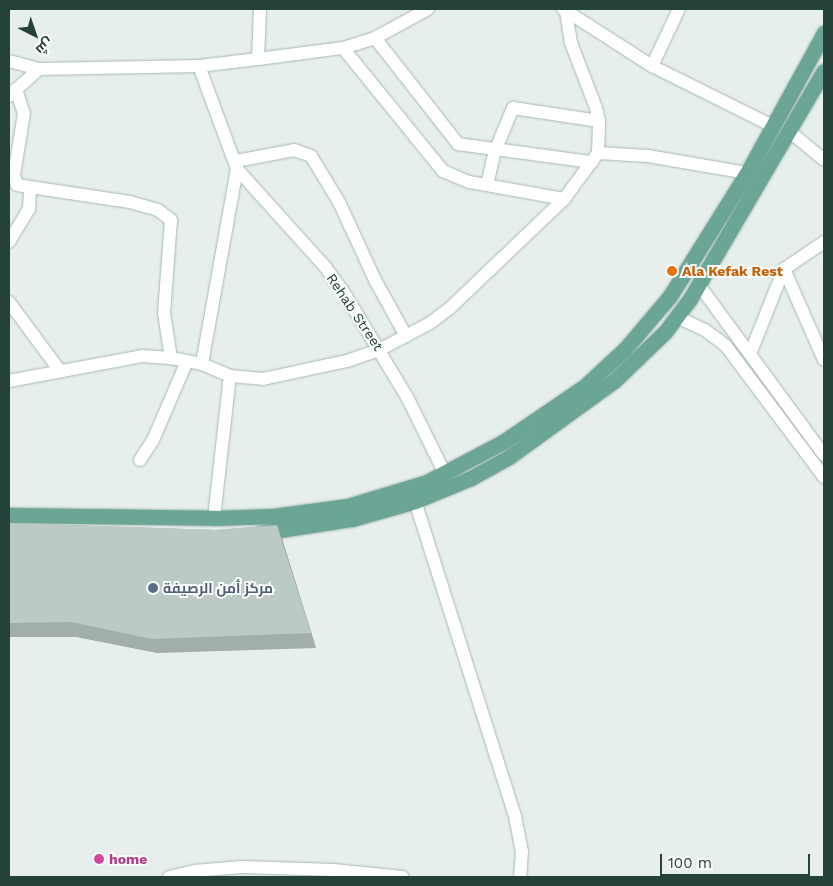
<!DOCTYPE html>
<meta charset="utf-8">
<style>
body{margin:0}
#map{position:relative;width:833px;height:886px;overflow:hidden;background:#e6efeb;font-family:"Work Sans",Cairo,sans-serif}
div>[style]{position:absolute}
.roads{filter:drop-shadow(0 0 1px #a8b8b2) drop-shadow(0 0 1px #a8b8b2)}
.minor>*{height:12px;margin:-6px;padding:0 6px;transform-origin:6px;border-radius:6px;background:#fff}
.major>*{height:15px;margin:-7.5px;padding:0 7.5px;transform-origin:7.5px;border-radius:7.5px;background:#6aa596}
.wall>*{inset:0;background:#a1aea9}
.shaded-wall>*{inset:0;background:#838d89}
.building>*{inset:0;background:#bbcac4}
.dots>*{width:14px;height:14px;translate:-50% -50%;box-sizing:border-box;border:2px solid #f7fbf9;border-radius:50%}
span{translate:-50% -50%;white-space:nowrap;text-align:center;line-height:1.15;-webkit-text-stroke:4px #f7fbf9;paint-order:stroke}
.food-label{font-size:14px;color:#c56008;font-weight:700}
.left{translate:0 -50%;text-align:left}
.street-label{font-size:14px;color:#24423a}
.service-label{font-size:14px;color:#4e5e75;font-weight:700}
.hotel-label{font-size:14px;color:#b23c85;font-weight:700}
.frame{position:absolute;inset:0;border:10px solid #24423a;pointer-events:none}
.north{position:absolute;left:10px;top:10px;width:50px;height:50px;-webkit-text-stroke:4px #f7fbf9;paint-order:stroke;rotate:139deg;font-size:14px;font-weight:700;line-height:20px;text-align:center;color:#24423a}
.north::after{content:'';display:block;margin:auto;width:18px;height:22px;background:#24423a;clip-path:polygon(50% 0,100% 100%,50% 72%,0 100%)}
.scale{position:absolute;left:660px;top:854px;width:150px;height:22px;box-sizing:border-box;border:2px solid #24423a;border-top:0;padding-left:6px;font-size:15px;line-height:18px;white-space:nowrap;color:#24423a;-webkit-text-stroke:4px #f7fbf9;paint-order:stroke}
</style>
<div id="map">
<div class="roads">
<div class="minor">
<div style="left:563px;top:9px;width:106px;rotate:32.6deg"></div>
<div style="left:652px;top:66px;width:135px;rotate:26.4deg"></div>
<div style="left:375px;top:38px;width:135px;rotate:51.9deg"></div>
<div style="left:458px;top:144px;width:135px;rotate:7.7deg"></div>
<div style="left:343px;top:48px;width:159px;rotate:50.9deg"></div>
<div style="left:443px;top:171px;width:28px;rotate:23deg"></div>
<div style="left:469px;top:182px;width:97px;rotate:10.1deg"></div>
<div style="left:258px;top:59px;width:50px;rotate:-87.7deg"></div>
<div style="left:9px;top:61px;width:31px;rotate:15deg"></div>
<div style="left:39px;top:69px;width:160px;rotate:-1.1deg"></div>
<div style="left:199px;top:66px;width:59px;rotate:-6.8deg"></div>
<div style="left:258px;top:59px;width:86px;rotate:-7.4deg"></div>
<div style="left:343px;top:48px;width:34px;rotate:-17deg"></div>
<div style="left:375px;top:38px;width:60px;rotate:-28.7deg"></div>
<div style="left:199px;top:66px;width:110px;rotate:69.7deg"></div>
<div style="left:237px;top:169px;width:198px;rotate:100.2deg"></div>
<div style="left:652px;top:66px;width:63px;rotate:-64.7deg"></div>
<div style="left:16px;top:89px;width:25px;rotate:72deg"></div>
<div style="left:24px;top:113px;width:63px;rotate:99.2deg"></div>
<div style="left:14px;top:175px;width:10px;rotate:73deg"></div>
<div style="left:17px;top:185px;width:114px;rotate:8.6deg"></div>
<div style="left:130px;top:202px;width:29px;rotate:16deg"></div>
<div style="left:158px;top:210px;width:16px;rotate:38deg"></div>
<div style="left:171px;top:220px;width:93px;rotate:94.3deg"></div>
<div style="left:164px;top:313px;width:46px;rotate:81.2deg"></div>
<div style="left:9px;top:96px;width:40px;rotate:-42deg"></div>
<div style="left:789px;top:131px;width:45px;rotate:39.6deg"></div>
<div style="left:598px;top:153px;width:50px;rotate:3.4deg"></div>
<div style="left:648px;top:156px;width:100px;rotate:9.7deg"></div>
<div style="left:236px;top:161px;width:59px;rotate:-10.7deg"></div>
<div style="left:294px;top:150px;width:18px;rotate:19deg"></div>
<div style="left:311px;top:156px;width:54px;rotate:58.7deg"></div>
<div style="left:339px;top:202px;width:86px;rotate:65.2deg"></div>
<div style="left:375px;top:280px;width:64px;rotate:61deg"></div>
<div style="left:237px;top:169px;width:133px;rotate:48deg"></div>
<div style="left:326px;top:268px;width:29px;rotate:54deg"></div>
<div style="left:343px;top:291px;width:124px;rotate:58.9deg"></div>
<div style="left:407px;top:397px;width:86px;rotate:63.7deg"></div>
<div style="left:487px;top:185px;width:35px;rotate:-77deg"></div>
<div style="left:495px;top:151px;width:47px;rotate:-67.3deg"></div>
<div style="left:513px;top:108px;width:87px;rotate:8.6deg"></div>
<div style="left:9px;top:242px;width:39px;rotate:-59deg"></div>
<div style="left:29px;top:209px;width:20px;rotate:-87deg"></div>
<div style="left:784px;top:269px;width:99px;rotate:66.3deg"></div>
<div style="left:699px;top:285px;width:211px;rotate:53.7deg"></div>
<div style="left:9px;top:302px;width:86px;rotate:53.5deg"></div>
<div style="left:677px;top:317px;width:31px;rotate:25deg"></div>
<div style="left:705px;top:330px;width:26px;rotate:37deg"></div>
<div style="left:726px;top:346px;width:164px;rotate:53.2deg"></div>
<div style="left:750px;top:354px;width:92px;rotate:-68.2deg"></div>
<div style="left:784px;top:269px;width:48px;rotate:-34deg"></div>
<div style="left:9px;top:381px;width:135px;rotate:-10.6deg"></div>
<div style="left:142px;top:356px;width:29px;rotate:4deg"></div>
<div style="left:171px;top:358px;width:32px;rotate:11deg"></div>
<div style="left:202px;top:364px;width:30px;rotate:23deg"></div>
<div style="left:230px;top:376px;width:33px;rotate:5deg"></div>
<div style="left:263px;top:379px;width:86px;rotate:-12.1deg"></div>
<div style="left:347px;top:361px;width:36px;rotate:-19deg"></div>
<div style="left:381px;top:349px;width:55px;rotate:-28deg"></div>
<div style="left:430px;top:323px;width:25px;rotate:-37deg"></div>
<div style="left:450px;top:308px;width:158px;rotate:-43.7deg"></div>
<div style="left:564px;top:199px;width:57px;rotate:-53.5deg"></div>
<div style="left:598px;top:153px;width:32px;rotate:-88deg"></div>
<div style="left:599px;top:121px;width:13px;rotate:-103deg"></div>
<div style="left:596px;top:108px;width:70px;rotate:-111deg"></div>
<div style="left:571px;top:43px;width:32px;rotate:-99deg"></div>
<div style="left:140px;top:460px;width:24px;rotate:-57deg"></div>
<div style="left:153px;top:440px;width:86px;rotate:-66.7deg"></div>
<div style="left:415px;top:501px;width:330px;rotate:72.4deg"></div>
<div style="left:515px;top:816px;width:36px;rotate:79deg"></div>
<div style="left:522px;top:851px;width:26px;rotate:94deg"></div>
<div style="left:214px;top:518px;width:143px;rotate:-83.6deg"></div>
<div style="left:169px;top:877px;width:26px;rotate:-13deg"></div>
<div style="left:194px;top:871px;width:48px;rotate:-4.8deg"></div>
<div style="left:242px;top:867px;width:92px;rotate:1.9deg"></div>
<div style="left:334px;top:870px;width:69px;rotate:5.8deg"></div>
</div>
<div class="major">
<div style="left:9px;top:515px;width:205px;rotate:0.8deg"></div>
<div style="left:214px;top:518px;width:59px;rotate:-1.9deg"></div>
<div style="left:273px;top:516px;width:76px;rotate:-7.6deg"></div>
<div style="left:348px;top:506px;width:83px;rotate:-16.9deg"></div>
<div style="left:427px;top:482px;width:86px;rotate:-27.8deg"></div>
<div style="left:503px;top:442px;width:99px;rotate:-34.3deg"></div>
<div style="left:585px;top:386px;width:54px;rotate:-42.8deg"></div>
<div style="left:625px;top:349px;width:70px;rotate:-49.7deg"></div>
<div style="left:670px;top:296px;width:145px;rotate:-58deg"></div>
<div style="left:747px;top:173px;width:160px;rotate:-61.2deg"></div>
<div style="left:260px;top:533px;width:93px;rotate:-8.7deg"></div>
<div style="left:352px;top:519px;width:66px;rotate:-15.9deg"></div>
<div style="left:415px;top:501px;width:61px;rotate:-22.3deg"></div>
<div style="left:471px;top:478px;width:43px;rotate:-28.9deg"></div>
<div style="left:509px;top:457px;width:130px;rotate:-35.9deg"></div>
<div style="left:614px;top:381px;width:71px;rotate:-43.9deg"></div>
<div style="left:665px;top:332px;width:41px;rotate:-52.9deg"></div>
<div style="left:690px;top:299px;width:264px;rotate:-59.6deg"></div>
</div>
</div>
<div class="wall">
<div style="clip-path:polygon(9px 523px,216px 530px,277px 525px,282px 539px,316px 648px,157px 653px,76px 637px,9px 637px)"></div>
</div>
<div class="shaded-wall">
<div style="clip-path:polygon(277px 525px,282px 539px,316px 648px,311px 633px)"></div>
</div>
<div class="building">
<div style="clip-path:polygon(9px 523px,216px 530px,277px 525px,311px 633px,152px 639px,71px 622px,9px 623px)"></div>
</div>
<div class="dots">
<div style="left:672px;top:271px;background:#e8710a"></div>
<div style="left:153px;top:588px;background:#5c6f8a"></div>
<div style="left:99px;top:859px;background:#d1479c"></div>
</div>
<div class="food-label">
<span class="left" style="left:682px;top:271px">Ala Kefak Rest</span>
</div>
<div class="street-label">
<span style="left:355px;top:312px;rotate:56deg">Rehab Street</span>
</div>
<div class="service-label">
<span class="left" style="left:163px;top:588px">مركز أمن الرصيفة</span>
</div>
<div class="hotel-label">
<span class="left" style="left:109px;top:859px">home</span>
</div>
<div class="frame"></div>
<div class="north">ش</div>
<div class="scale">100 m</div>
</div>
